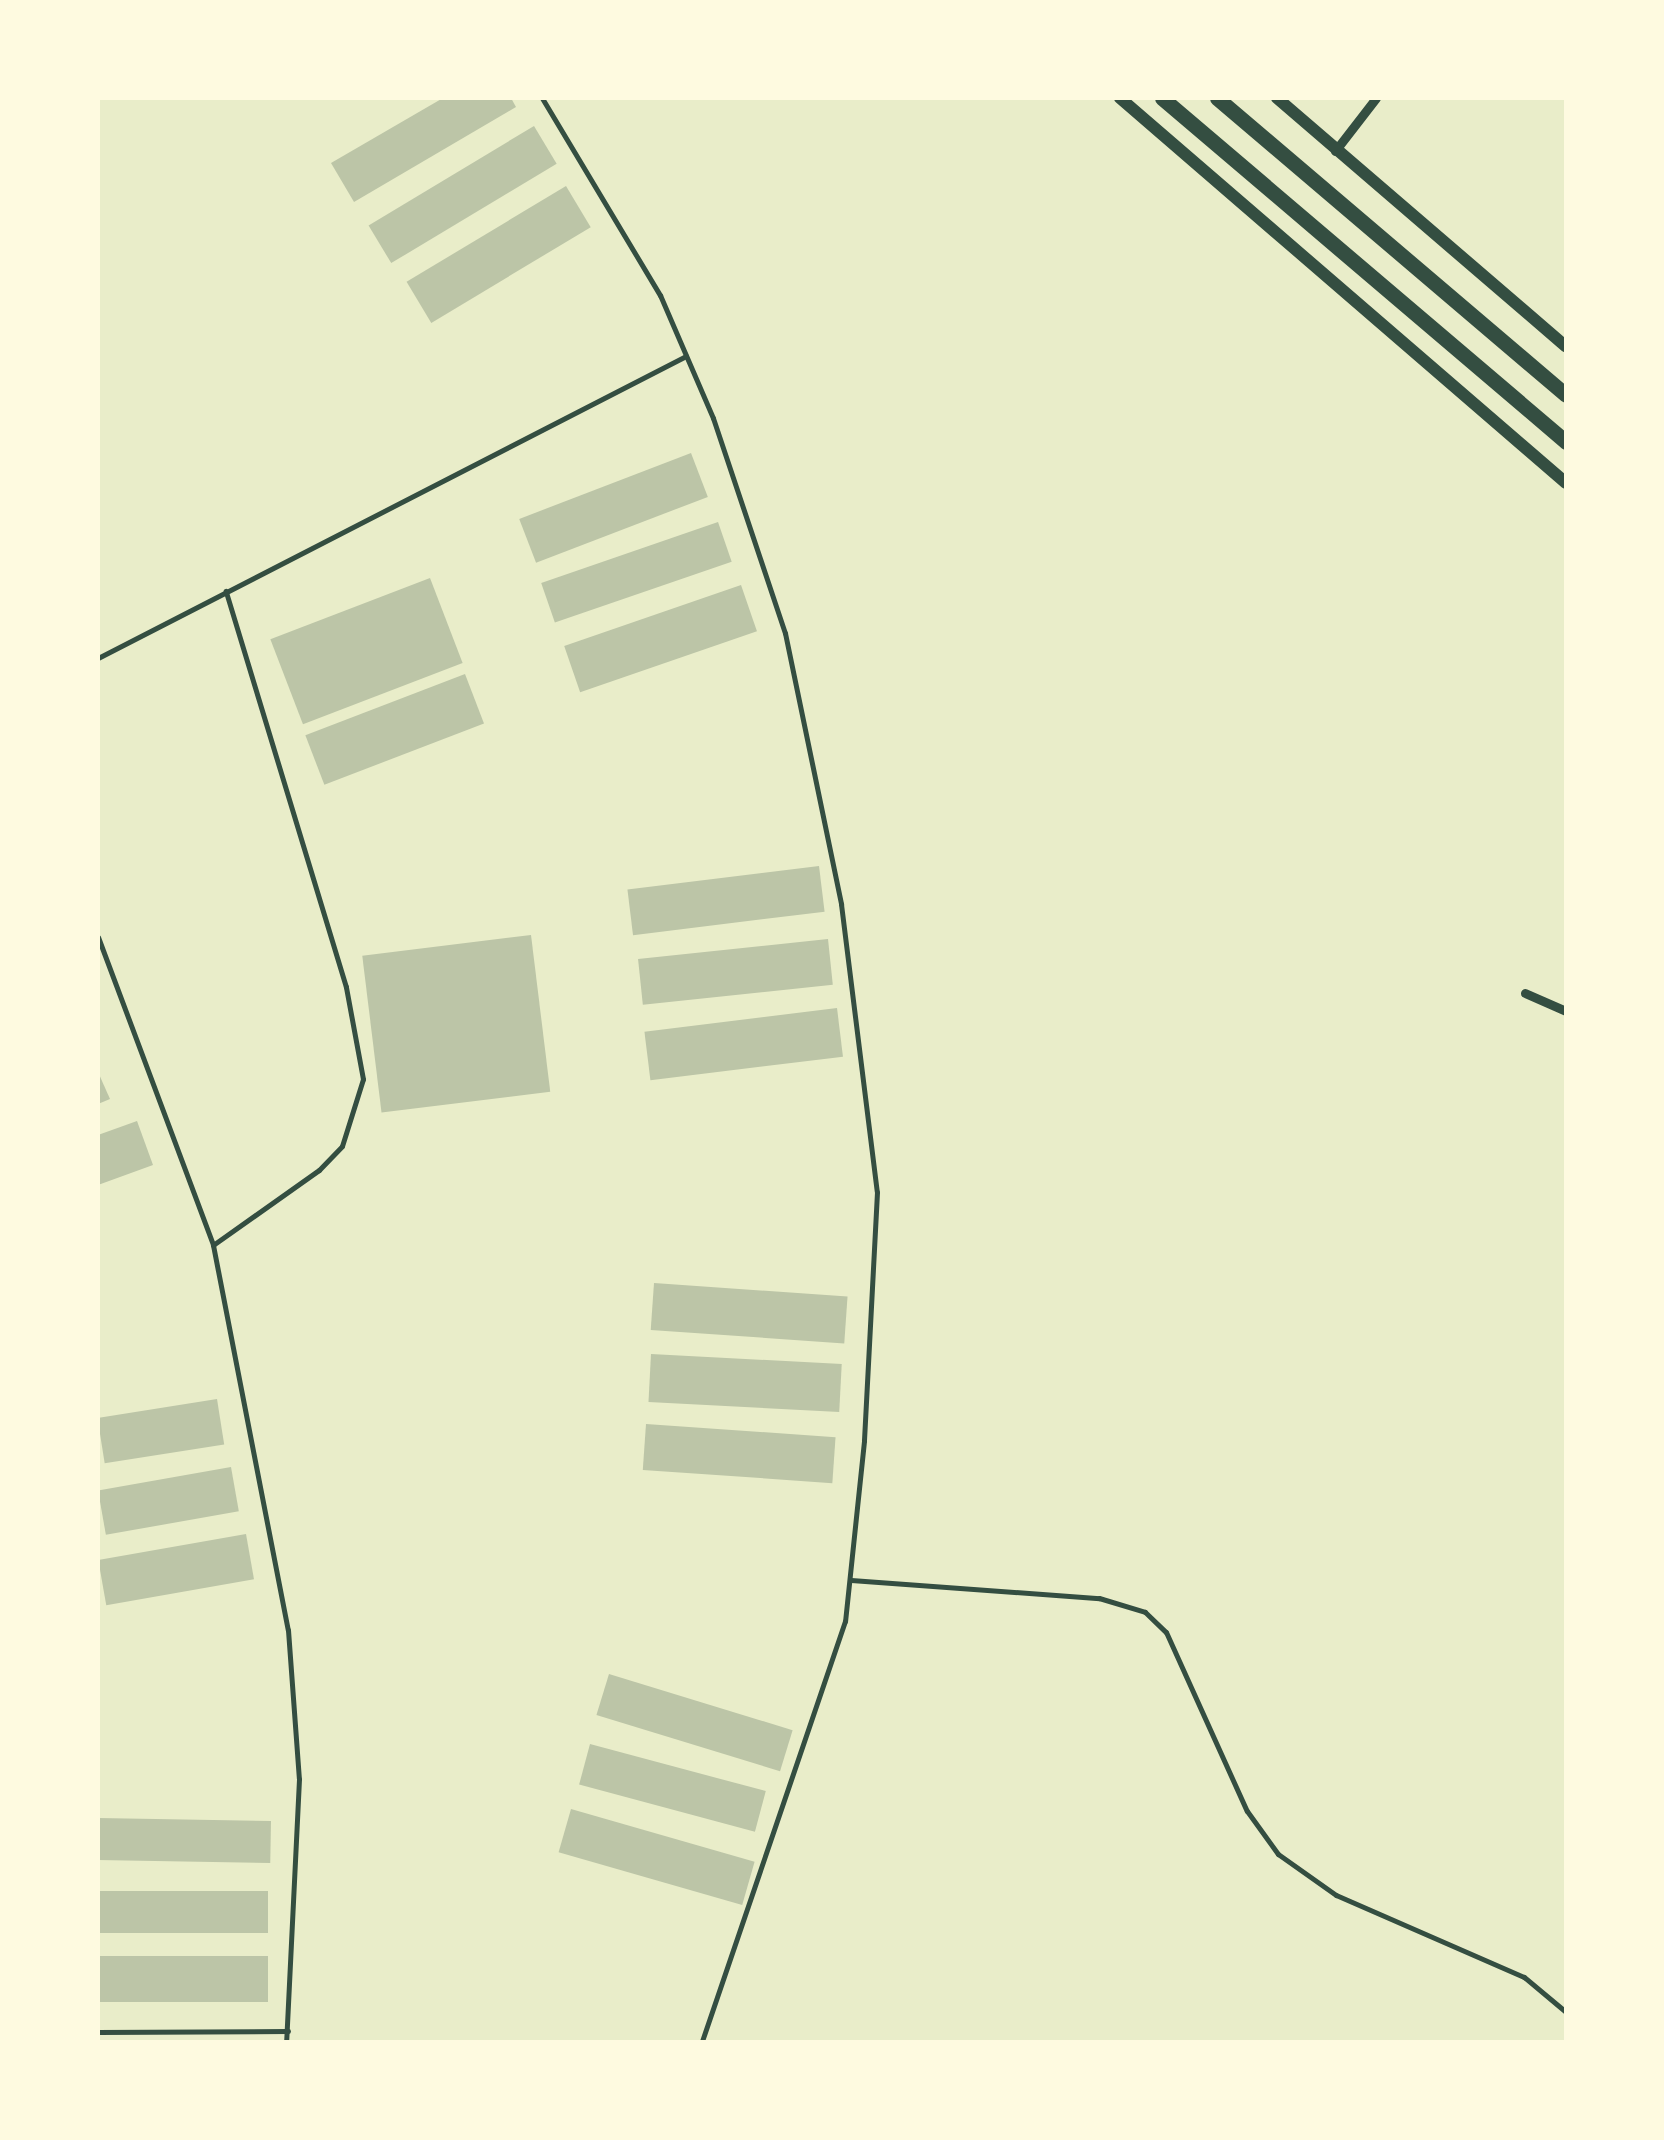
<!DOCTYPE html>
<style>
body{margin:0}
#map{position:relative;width:1664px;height:2140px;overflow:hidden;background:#e9edc9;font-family:"Golos Text",sans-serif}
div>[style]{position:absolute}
.building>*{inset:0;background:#bcc5a7;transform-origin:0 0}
.service>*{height:5px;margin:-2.5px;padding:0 2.5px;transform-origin:2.5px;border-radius:2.5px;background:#344e41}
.minor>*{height:9px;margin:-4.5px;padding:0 4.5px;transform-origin:4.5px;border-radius:4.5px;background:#344e41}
.secondary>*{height:12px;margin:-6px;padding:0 6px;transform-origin:6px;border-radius:6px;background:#344e41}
.trunk>*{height:15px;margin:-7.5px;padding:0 7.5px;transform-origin:7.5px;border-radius:7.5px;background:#344e41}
span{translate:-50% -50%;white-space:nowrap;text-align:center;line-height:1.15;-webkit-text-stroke:9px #fefae0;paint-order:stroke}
.frame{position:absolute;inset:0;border:100px solid #fefae0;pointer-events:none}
</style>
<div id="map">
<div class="building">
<div style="clip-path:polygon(443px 98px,511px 98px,516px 107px,354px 202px,331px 163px)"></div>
<div style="left:534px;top:126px;width:44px;height:193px;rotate:59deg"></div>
<div style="left:566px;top:186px;width:48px;height:186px;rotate:59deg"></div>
<div style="left:691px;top:453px;width:47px;height:184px;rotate:69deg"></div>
<div style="left:718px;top:522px;width:42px;height:187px;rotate:71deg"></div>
<div style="left:430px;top:578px;width:91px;height:171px;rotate:69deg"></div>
<div style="left:741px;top:585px;width:49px;height:187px;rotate:71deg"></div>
<div style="left:465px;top:674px;width:53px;height:171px;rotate:69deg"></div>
<div style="left:819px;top:866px;width:46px;height:193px;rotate:83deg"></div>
<div style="left:531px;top:935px;width:158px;height:170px;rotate:83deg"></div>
<div style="left:828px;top:939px;width:46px;height:191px;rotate:84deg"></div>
<div style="left:837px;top:1008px;width:49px;height:194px;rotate:83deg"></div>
<div style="clip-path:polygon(98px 1072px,110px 1099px,98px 1104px)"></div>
<div style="clip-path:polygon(137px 1121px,153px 1165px,98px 1185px,98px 1135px)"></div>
<div style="left:654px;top:1283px;width:194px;height:47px;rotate:4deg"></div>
<div style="left:651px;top:1354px;width:191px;height:48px;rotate:3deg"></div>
<div style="left:217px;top:1399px;width:46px;height:121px;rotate:81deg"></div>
<div style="left:646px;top:1424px;width:190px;height:46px;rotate:4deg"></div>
<div style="left:231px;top:1467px;width:45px;height:135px;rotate:80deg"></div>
<div style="left:246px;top:1534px;width:46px;height:150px;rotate:80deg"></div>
<div style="left:609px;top:1674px;width:192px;height:43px;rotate:17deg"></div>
<div style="left:590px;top:1744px;width:182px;height:42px;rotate:15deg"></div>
<div style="left:571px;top:1809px;width:191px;height:45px;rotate:16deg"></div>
<div style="left:98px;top:1818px;width:173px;height:42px;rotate:1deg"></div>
<div style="left:98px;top:1891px;width:170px;height:42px"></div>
<div style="left:98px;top:1956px;width:170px;height:46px"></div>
</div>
<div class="service">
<div style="left:542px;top:98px;width:230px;rotate:59.1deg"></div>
<div style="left:660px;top:295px;width:134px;rotate:66.7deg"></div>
<div style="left:713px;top:418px;width:227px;rotate:71.5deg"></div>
<div style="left:785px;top:633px;width:277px;rotate:78.3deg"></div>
<div style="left:841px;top:904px;width:290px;rotate:82.9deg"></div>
<div style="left:877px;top:1192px;width:249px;rotate:93deg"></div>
<div style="left:864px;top:1441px;width:181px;rotate:96deg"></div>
<div style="left:845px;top:1621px;width:445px;rotate:108.8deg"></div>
<div style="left:98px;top:658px;width:661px;rotate:-27.19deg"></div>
<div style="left:98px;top:937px;width:329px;rotate:69.5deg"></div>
<div style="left:213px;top:1245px;width:392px;rotate:79deg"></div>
<div style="left:288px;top:1630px;width:149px;rotate:85.8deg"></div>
<div style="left:299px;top:1779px;width:263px;rotate:92.8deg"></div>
<div style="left:213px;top:1245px;width:130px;rotate:-35.3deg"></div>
<div style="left:319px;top:1170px;width:33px;rotate:-46deg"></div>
<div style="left:342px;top:1146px;width:70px;rotate:-72.6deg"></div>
<div style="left:363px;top:1079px;width:94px;rotate:-100.5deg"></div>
<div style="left:346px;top:987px;width:414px;rotate:-106.9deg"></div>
<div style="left:851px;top:1580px;width:249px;rotate:4.2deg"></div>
<div style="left:1099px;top:1598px;width:48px;rotate:16.9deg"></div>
<div style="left:1145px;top:1612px;width:29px;rotate:44deg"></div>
<div style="left:1166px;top:1632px;width:196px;rotate:65.7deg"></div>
<div style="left:1247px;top:1811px;width:53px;rotate:54.2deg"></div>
<div style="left:1278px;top:1854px;width:71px;rotate:35.3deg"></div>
<div style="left:1336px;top:1895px;width:205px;rotate:23.6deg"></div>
<div style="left:1524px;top:1977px;width:55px;rotate:39.8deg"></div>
<div style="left:98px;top:2032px;width:190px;rotate:-0.3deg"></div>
</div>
<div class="minor">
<div style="left:1335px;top:151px;width:67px;rotate:-52.3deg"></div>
<div style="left:1525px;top:993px;width:45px;rotate:23.7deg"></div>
</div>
<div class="secondary">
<div style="left:1120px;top:98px;width:589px;rotate:40.8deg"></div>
<div style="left:1277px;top:98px;width:381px;rotate:40.7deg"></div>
</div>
<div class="trunk">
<div style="left:1162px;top:98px;width:531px;rotate:40.41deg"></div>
<div style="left:1217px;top:98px;width:458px;rotate:40.4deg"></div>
</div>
<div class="frame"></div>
</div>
